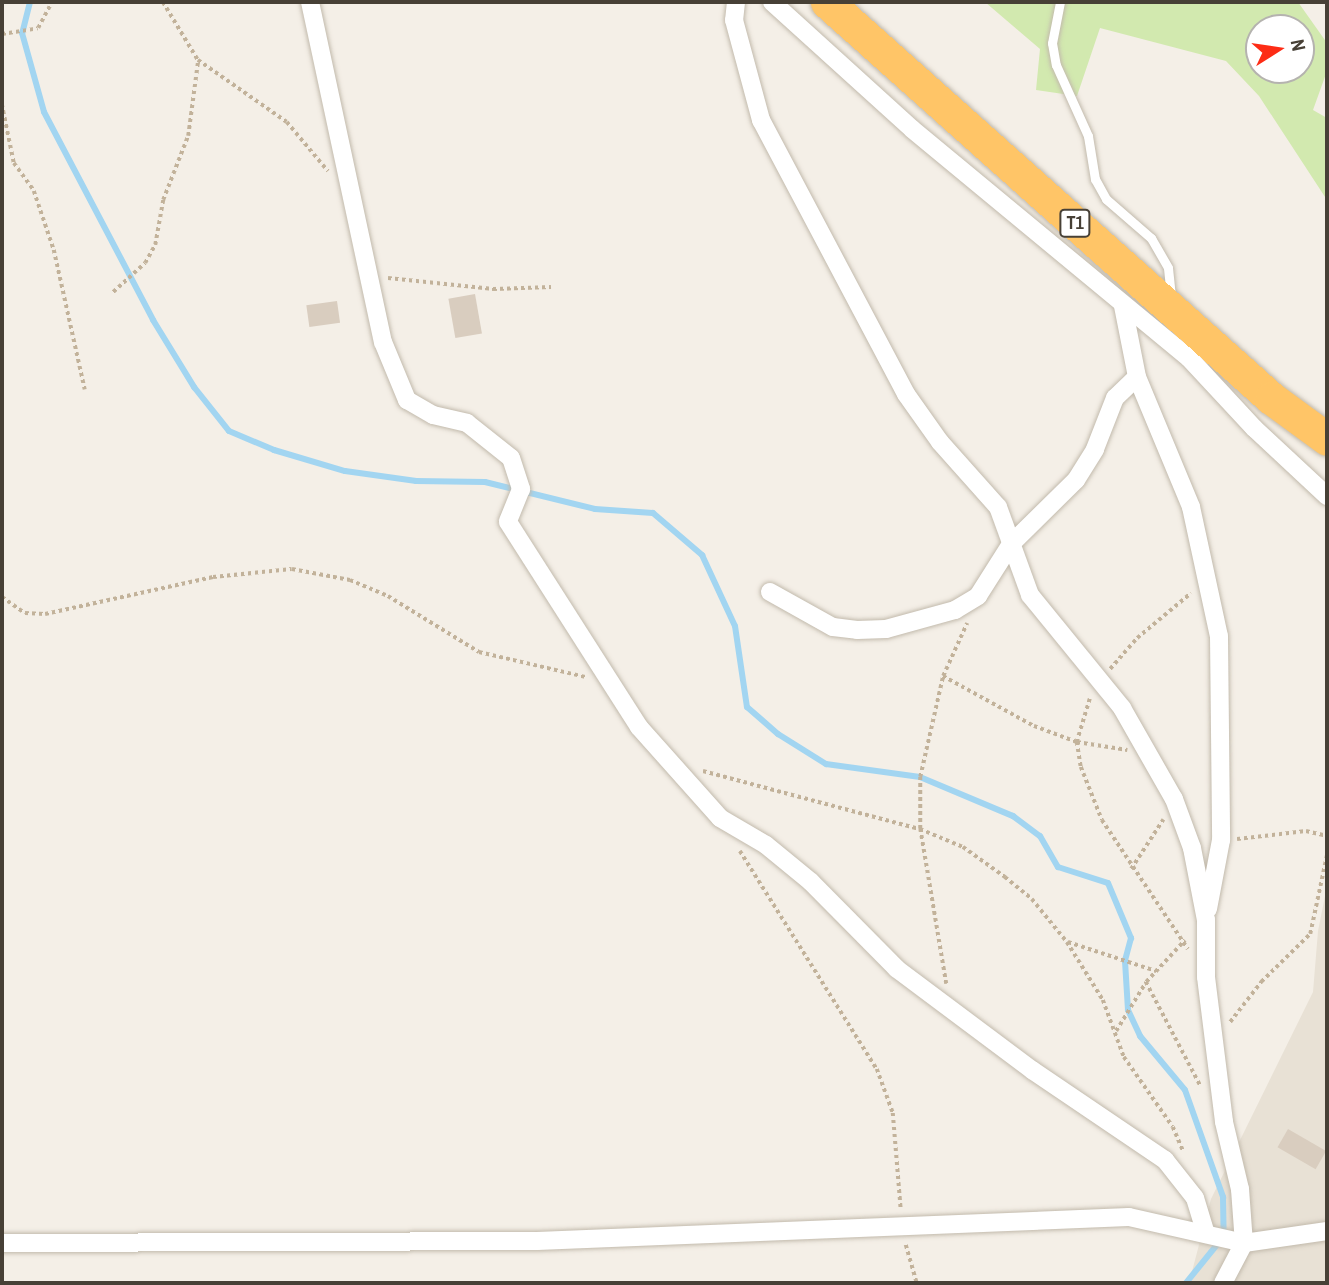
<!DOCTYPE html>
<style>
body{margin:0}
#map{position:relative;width:1329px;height:1285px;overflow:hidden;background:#f4efe7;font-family:"Archivo Narrow",sans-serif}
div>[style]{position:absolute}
.residential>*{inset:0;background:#e8e1d5}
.green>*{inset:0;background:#d2e9af}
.stream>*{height:6px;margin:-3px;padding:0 3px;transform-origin:3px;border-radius:3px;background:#a2d5f1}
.building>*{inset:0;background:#d9cdbf;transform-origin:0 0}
.path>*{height:3.5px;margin-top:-1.75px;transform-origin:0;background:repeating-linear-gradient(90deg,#c2b29a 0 3.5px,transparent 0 7px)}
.roads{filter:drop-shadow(0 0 2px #c2baac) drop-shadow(0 0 2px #c2baac)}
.lane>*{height:9px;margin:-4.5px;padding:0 4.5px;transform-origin:4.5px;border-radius:4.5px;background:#fff}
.street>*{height:18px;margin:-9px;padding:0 9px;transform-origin:9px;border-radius:9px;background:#fff}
.highway>*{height:33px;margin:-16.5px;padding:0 16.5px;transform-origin:16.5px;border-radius:16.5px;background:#ffc567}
span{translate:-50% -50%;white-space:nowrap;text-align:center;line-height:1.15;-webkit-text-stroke:6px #fff;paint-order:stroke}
.shield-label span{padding:2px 5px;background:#fff;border:2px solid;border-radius:5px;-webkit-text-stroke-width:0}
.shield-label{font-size:18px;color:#474036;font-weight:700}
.frame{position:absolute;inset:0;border:4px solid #474036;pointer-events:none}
.north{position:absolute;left:1245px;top:14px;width:70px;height:70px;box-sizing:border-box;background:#fff;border:2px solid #b5b3af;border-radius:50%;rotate:78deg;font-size:19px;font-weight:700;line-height:28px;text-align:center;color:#474036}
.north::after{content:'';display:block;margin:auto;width:24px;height:32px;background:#fd2c15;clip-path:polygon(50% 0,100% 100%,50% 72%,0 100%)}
</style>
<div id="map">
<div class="residential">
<div style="clip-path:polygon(1327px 886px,1327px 1283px,1189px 1283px,1211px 1199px,1313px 992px,1318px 931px)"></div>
</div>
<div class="green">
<div style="clip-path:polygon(evenodd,985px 2px,1298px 2px,1327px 43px,1327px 71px,1313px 110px,1327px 118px,1327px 200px,1259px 96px,1226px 61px,1100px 28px,1077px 96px,1036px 90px,1040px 49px,985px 2px,1259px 28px,1301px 28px,1301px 70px,1259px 70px,1259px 28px)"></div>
</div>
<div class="stream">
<div style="left:30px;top:2px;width:32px;rotate:104deg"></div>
<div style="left:22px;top:33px;width:82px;rotate:74.4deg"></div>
<div style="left:44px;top:112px;width:235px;rotate:62.3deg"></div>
<div style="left:153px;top:320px;width:79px;rotate:58.5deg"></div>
<div style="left:194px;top:387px;width:56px;rotate:51.5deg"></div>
<div style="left:229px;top:431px;width:49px;rotate:22.9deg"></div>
<div style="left:274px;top:450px;width:74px;rotate:16.5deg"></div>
<div style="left:345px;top:471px;width:72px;rotate:8deg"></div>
<div style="left:416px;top:481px;width:69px;rotate:0.8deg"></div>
<div style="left:485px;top:482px;width:113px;rotate:13.8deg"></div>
<div style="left:595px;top:509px;width:58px;rotate:3.9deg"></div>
<div style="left:653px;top:513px;width:65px;rotate:40.6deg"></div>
<div style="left:702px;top:555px;width:78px;rotate:65.1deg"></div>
<div style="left:735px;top:626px;width:82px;rotate:81.6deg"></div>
<div style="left:747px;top:707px;width:41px;rotate:41.1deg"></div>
<div style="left:778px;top:734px;width:57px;rotate:32deg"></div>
<div style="left:826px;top:764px;width:95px;rotate:7.9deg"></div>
<div style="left:920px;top:777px;width:101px;rotate:22.8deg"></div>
<div style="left:1013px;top:816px;width:34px;rotate:37deg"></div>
<div style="left:1040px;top:836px;width:36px;rotate:60deg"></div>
<div style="left:1058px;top:867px;width:52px;rotate:17.7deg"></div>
<div style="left:1108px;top:883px;width:60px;rotate:67.3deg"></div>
<div style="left:1131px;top:938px;width:24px;rotate:105deg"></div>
<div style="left:1125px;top:961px;width:49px;rotate:86.5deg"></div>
<div style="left:1128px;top:1010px;width:29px;rotate:65deg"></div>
<div style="left:1140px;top:1036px;width:70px;rotate:50.2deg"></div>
<div style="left:1185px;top:1090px;width:114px;rotate:70.4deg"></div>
<div style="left:1223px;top:1197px;width:39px;rotate:89deg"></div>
<div style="left:1224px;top:1236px;width:60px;rotate:129deg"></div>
</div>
<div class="building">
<div style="left:475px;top:294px;width:40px;height:27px;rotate:80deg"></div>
<div style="left:337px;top:301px;width:22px;height:31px;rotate:82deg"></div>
<div style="left:1288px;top:1129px;width:44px;height:21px;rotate:30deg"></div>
</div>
<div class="path">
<div style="left:163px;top:2px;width:68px;rotate:58.9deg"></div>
<div style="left:198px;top:60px;width:108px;rotate:34.9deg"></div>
<div style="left:287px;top:122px;width:64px;rotate:50.1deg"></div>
<div style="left:2px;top:34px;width:36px;rotate:-9deg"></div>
<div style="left:38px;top:28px;width:30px;rotate:-62deg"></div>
<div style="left:2px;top:104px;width:60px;rotate:78.5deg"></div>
<div style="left:14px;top:163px;width:34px;rotate:54deg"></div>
<div style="left:34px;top:191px;width:62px;rotate:71.3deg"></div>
<div style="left:54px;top:250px;width:143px;rotate:77.5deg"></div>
<div style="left:388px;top:278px;width:106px;rotate:6deg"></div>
<div style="left:493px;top:289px;width:58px;rotate:-2deg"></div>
<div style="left:113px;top:292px;width:43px;rotate:-42.2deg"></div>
<div style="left:145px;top:263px;width:21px;rotate:-61deg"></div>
<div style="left:155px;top:245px;width:46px;rotate:-79.9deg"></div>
<div style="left:163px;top:200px;width:69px;rotate:-68.7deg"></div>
<div style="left:188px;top:136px;width:77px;rotate:-82.5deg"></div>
<div style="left:2px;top:597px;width:28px;rotate:35deg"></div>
<div style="left:25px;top:613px;width:20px;rotate:3deg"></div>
<div style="left:45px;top:614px;width:172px;rotate:-12.4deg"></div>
<div style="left:213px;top:577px;width:79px;rotate:-5.8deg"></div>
<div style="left:292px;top:569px;width:59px;rotate:10.7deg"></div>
<div style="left:350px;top:580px;width:41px;rotate:22.8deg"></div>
<div style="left:388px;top:596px;width:107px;rotate:31.6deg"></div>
<div style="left:479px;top:652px;width:110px;rotate:13.2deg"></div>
<div style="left:1110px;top:669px;width:41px;rotate:-48.9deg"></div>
<div style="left:1137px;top:638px;width:70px;rotate:-39.8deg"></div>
<div style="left:943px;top:676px;width:104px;rotate:28.8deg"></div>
<div style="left:1034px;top:726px;width:46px;rotate:20.4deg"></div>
<div style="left:1077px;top:742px;width:51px;rotate:9.1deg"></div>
<div style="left:1090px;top:699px;width:45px;rotate:106.8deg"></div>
<div style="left:1077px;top:742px;width:25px;rotate:81deg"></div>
<div style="left:1081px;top:767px;width:57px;rotate:68.4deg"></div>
<div style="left:1102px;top:820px;width:155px;rotate:56.3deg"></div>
<div style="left:703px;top:771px;width:225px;rotate:15deg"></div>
<div style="left:920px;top:829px;width:47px;rotate:22.7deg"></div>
<div style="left:963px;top:847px;width:52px;rotate:35.5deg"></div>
<div style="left:1005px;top:877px;width:35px;rotate:39deg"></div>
<div style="left:1032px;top:899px;width:55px;rotate:50.9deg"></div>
<div style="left:1067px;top:942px;width:68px;rotate:58.2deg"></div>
<div style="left:1103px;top:1000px;width:61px;rotate:69.8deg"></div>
<div style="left:1124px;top:1057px;width:85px;rotate:55deg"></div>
<div style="left:1173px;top:1127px;width:26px;rotate:67deg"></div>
<div style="left:1237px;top:839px;width:69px;rotate:-6.6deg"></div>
<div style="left:1306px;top:831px;width:22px;rotate:13deg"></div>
<div style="left:740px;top:851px;width:257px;rotate:57.9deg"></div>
<div style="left:877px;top:1069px;width:47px;rotate:70deg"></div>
<div style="left:893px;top:1113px;width:97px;rotate:85.3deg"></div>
<div style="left:1131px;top:869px;width:59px;rotate:-56.9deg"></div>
<div style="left:1068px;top:942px;width:93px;rotate:18.2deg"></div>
<div style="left:1146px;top:982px;width:116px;rotate:62.3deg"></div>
<div style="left:946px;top:984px;width:157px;rotate:-99.5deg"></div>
<div style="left:920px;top:829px;width:52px;rotate:-90deg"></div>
<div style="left:920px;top:777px;width:104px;rotate:-77.2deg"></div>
<div style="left:943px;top:676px;width:58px;rotate:-65.6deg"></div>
<div style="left:1230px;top:1022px;width:51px;rotate:-52.2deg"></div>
<div style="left:1261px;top:982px;width:69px;rotate:-44.4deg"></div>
<div style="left:1310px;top:934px;width:82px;rotate:-78deg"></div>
<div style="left:1116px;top:1031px;width:57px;rotate:-58.5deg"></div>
<div style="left:1146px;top:982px;width:57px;rotate:-47.1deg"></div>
<div style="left:906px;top:1245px;width:40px;rotate:74deg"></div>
</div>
<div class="roads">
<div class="lane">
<div style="left:1060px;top:2px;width:42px;rotate:101deg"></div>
<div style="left:1052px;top:43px;width:22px;rotate:80deg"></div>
<div style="left:1056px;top:65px;width:78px;rotate:65.7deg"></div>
<div style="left:1088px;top:136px;width:44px;rotate:80.8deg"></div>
<div style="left:1095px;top:179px;width:23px;rotate:61deg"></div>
<div style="left:1106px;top:199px;width:60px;rotate:40.9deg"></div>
<div style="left:1151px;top:238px;width:34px;rotate:60deg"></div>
<div style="left:1168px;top:268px;width:30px;rotate:84deg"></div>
</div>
<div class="street">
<div style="left:310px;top:2px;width:348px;rotate:77.9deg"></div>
<div style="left:383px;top:342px;width:63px;rotate:67.5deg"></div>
<div style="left:407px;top:400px;width:30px;rotate:30deg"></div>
<div style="left:433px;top:415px;width:35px;rotate:13deg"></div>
<div style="left:467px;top:423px;width:56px;rotate:38.5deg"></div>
<div style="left:511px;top:458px;width:33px;rotate:72deg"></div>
<div style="left:521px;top:489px;width:35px;rotate:112deg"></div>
<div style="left:508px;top:522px;width:243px;rotate:57.4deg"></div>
<div style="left:639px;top:727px;width:122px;rotate:48.3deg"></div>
<div style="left:720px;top:818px;width:53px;rotate:30.4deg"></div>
<div style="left:766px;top:845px;width:58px;rotate:39.4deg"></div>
<div style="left:811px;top:882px;width:122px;rotate:45.3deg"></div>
<div style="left:897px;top:969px;width:169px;rotate:36.8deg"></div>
<div style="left:1032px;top:1070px;width:161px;rotate:34.1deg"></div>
<div style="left:1165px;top:1160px;width:48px;rotate:51.7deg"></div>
<div style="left:1195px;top:1198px;width:34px;rotate:73deg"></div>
<div style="left:736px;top:2px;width:18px;rotate:96deg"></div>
<div style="left:734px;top:20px;width:104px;rotate:74.9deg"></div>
<div style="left:761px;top:120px;width:310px;rotate:62.1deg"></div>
<div style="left:906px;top:394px;width:59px;rotate:54.7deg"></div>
<div style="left:940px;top:442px;width:87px;rotate:48.3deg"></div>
<div style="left:998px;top:507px;width:94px;rotate:70deg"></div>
<div style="left:1030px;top:595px;width:146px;rotate:50.8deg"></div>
<div style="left:1122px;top:708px;width:105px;rotate:60.3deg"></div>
<div style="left:1174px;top:799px;width:52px;rotate:69.8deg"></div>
<div style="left:1192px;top:848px;width:73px;rotate:79deg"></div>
<div style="left:1206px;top:920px;width:57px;rotate:90deg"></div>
<div style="left:1206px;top:977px;width:146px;rotate:82.9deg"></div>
<div style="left:1224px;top:1122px;width:69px;rotate:76.6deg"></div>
<div style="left:1240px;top:1189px;width:54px;rotate:85.8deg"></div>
<div style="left:1244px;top:1243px;width:45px;rotate:117.7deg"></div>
<div style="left:772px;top:2px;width:189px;rotate:42.2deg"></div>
<div style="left:912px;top:129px;width:359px;rotate:39.6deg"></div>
<div style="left:1189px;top:358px;width:96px;rotate:47.1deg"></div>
<div style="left:1254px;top:428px;width:100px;rotate:43deg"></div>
<div style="left:1123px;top:306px;width:72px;rotate:78.8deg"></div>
<div style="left:1137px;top:377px;width:141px;rotate:67.4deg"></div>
<div style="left:1191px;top:507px;width:132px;rotate:77.8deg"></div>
<div style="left:1219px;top:636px;width:204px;rotate:89.4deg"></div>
<div style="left:1221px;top:840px;width:70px;rotate:100.7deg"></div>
<div style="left:770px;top:592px;width:72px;rotate:29.1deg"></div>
<div style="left:833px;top:627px;width:24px;rotate:7deg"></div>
<div style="left:857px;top:630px;width:29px;rotate:-2deg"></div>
<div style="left:886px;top:629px;width:72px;rotate:-15.4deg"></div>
<div style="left:955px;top:610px;width:27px;rotate:-31deg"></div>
<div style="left:978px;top:596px;width:62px;rotate:-57.6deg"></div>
<div style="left:1011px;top:544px;width:91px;rotate:-44.6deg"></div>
<div style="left:1076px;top:480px;width:36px;rotate:-58deg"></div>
<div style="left:1095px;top:449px;width:55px;rotate:-68.6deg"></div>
<div style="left:1115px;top:398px;width:30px;rotate:-44deg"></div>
<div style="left:2px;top:1243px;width:535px;rotate:-0.21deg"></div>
<div style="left:537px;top:1241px;width:592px;rotate:-2.32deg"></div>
<div style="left:1129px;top:1217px;width:118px;rotate:12.7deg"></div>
<div style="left:1244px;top:1243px;width:84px;rotate:-8.2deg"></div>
</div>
<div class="highway">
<div style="left:827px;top:2px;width:595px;rotate:41.73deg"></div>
<div style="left:1271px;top:398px;width:69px;rotate:36.2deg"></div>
</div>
</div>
<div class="shield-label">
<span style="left:1075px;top:223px">T1</span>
</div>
<div class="frame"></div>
<div class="north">N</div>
</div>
